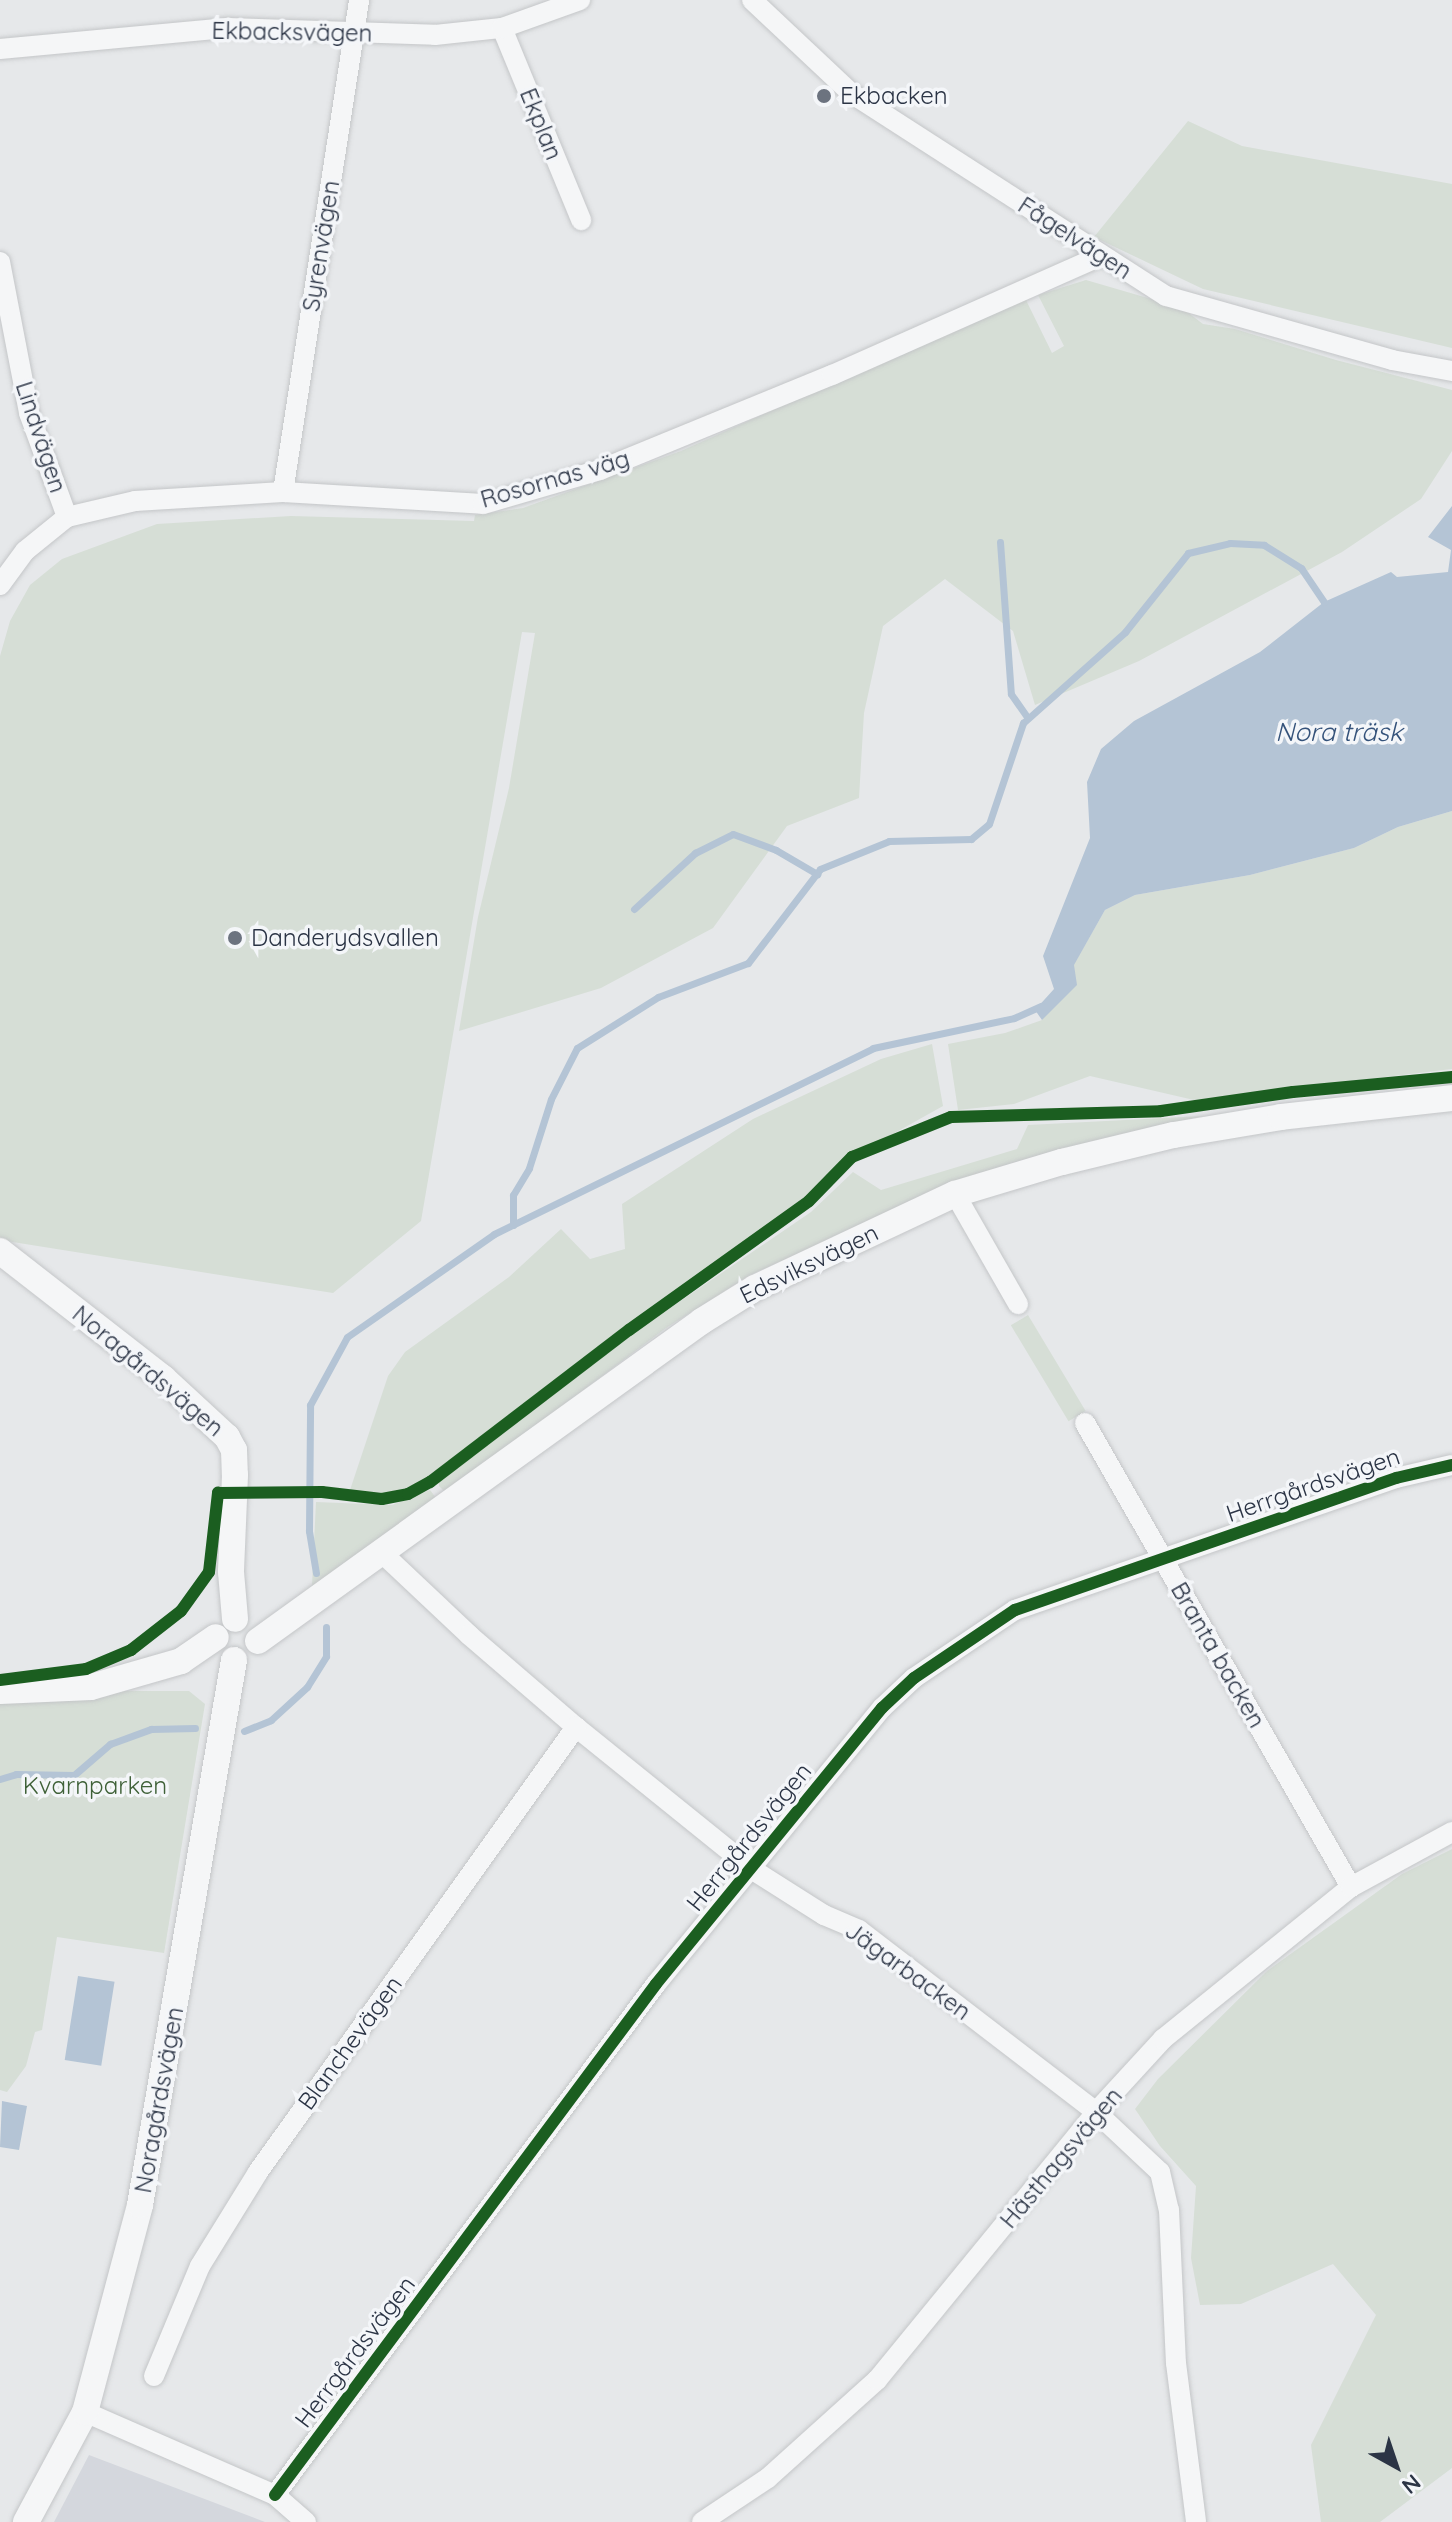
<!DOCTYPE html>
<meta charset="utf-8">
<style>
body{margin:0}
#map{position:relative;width:1452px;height:2522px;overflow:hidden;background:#e6e8ea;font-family:Quicksand,sans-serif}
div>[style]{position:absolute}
.built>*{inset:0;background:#d4d7dd}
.green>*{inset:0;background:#d6ded6;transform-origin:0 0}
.water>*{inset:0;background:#b4c4d5;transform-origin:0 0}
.stream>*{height:7px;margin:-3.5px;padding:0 3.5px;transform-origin:3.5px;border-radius:3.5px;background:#b4c4d5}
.roads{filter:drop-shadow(0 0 2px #c4c6c8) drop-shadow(0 0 2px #c4c6c8)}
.minor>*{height:20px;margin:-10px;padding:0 10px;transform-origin:10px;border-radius:10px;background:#f5f6f7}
.tertiary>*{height:26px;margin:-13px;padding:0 13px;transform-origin:13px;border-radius:13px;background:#f5f6f7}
.cycleway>*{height:12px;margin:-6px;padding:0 6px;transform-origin:6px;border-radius:6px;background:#1b5e20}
.dots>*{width:22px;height:22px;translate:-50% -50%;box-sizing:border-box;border:4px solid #f4f6f9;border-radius:50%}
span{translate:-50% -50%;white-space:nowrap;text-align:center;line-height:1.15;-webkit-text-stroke:7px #f4f6f9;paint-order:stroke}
.street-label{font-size:24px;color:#2b3445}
.poi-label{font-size:24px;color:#2b3445}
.left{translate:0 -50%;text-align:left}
.park-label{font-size:24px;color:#3f6138}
.water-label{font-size:26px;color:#34527a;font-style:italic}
.north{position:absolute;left:1356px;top:2426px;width:80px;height:80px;-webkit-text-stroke:6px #f4f6f9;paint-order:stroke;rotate:140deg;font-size:22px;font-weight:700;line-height:32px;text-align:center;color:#2b3445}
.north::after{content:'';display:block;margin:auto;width:28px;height:36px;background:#2b3445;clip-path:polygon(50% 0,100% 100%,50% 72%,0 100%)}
</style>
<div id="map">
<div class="built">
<div style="clip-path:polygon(89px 2455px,265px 2522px,54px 2522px)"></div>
</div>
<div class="green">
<div style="clip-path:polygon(1188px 121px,1242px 146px,1452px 184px,1452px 348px,1203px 289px,1094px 237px)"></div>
<div style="clip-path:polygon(1086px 280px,1182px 308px,1203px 324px,1235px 329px,1336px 360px,1452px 390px,1452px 451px,1421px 499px,1342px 552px,1139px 661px,1035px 705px,1013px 631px,945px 579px,883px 626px,864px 713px,859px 798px,787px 826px,713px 928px,601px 988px,459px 1031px,478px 917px,509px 788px,535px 633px,522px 632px,421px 1221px,333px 1293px,0 1240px,0 656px,10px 621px,30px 585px,62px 559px,157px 524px,291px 516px,474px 521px,475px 515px,523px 508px,681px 451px,1025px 298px,1052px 353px,1064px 346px,1038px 295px)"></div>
<div style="clip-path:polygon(1452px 811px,1452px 1069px,1194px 1100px,1090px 1076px,1014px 1104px,958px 1110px,948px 1044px,1005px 1033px,1042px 1020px,1105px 910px,1135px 895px,1250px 875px,1354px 848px,1398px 827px)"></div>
<div style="clip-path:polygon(932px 1044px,943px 1106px,848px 1159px,807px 1201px,631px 1323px,421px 1482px,387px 1495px,350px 1490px,388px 1376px,405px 1352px,509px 1277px,561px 1229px,590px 1259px,625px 1249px,622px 1204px,753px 1119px,881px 1059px)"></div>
<div style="clip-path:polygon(1203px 1116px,1063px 1149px,969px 1177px,750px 1275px,666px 1328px,446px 1493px,439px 1486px,439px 1481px,638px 1330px,811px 1212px,853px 1172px,881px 1190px,1017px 1149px,1028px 1125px)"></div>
<div style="left:1028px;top:1315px;width:112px;height:20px;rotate:59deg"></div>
<div style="clip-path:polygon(430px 1490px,436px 1498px,312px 1586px,316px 1502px,392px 1505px)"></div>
<div style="clip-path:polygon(0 1691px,189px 1691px,205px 1704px,164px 1953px,57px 1937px,42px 2030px,35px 2032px,26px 2066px,7px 2092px,0 2090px)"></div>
<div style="clip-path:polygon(1452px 1849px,1452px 2468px,1380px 2522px,1321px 2522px,1311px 2445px,1376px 2315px,1333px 2264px,1241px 2304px,1200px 2305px,1191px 2258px,1196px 2186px,1160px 2146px,1135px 2109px,1158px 2079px,1267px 1971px,1402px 1874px)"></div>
</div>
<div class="water">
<div style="clip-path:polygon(1452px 506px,1452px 811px,1398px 827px,1354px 848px,1250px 875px,1135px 895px,1105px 910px,1074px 965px,1077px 985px,1042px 1020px,1035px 1010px,1054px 989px,1043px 956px,1090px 838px,1087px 782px,1101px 749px,1134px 721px,1260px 652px,1324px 602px,1391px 572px,1397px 577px,1448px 572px,1451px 550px,1428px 537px)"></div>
<div style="left:78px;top:1976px;width:37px;height:85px;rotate:9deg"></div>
<div style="clip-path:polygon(2px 2101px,27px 2106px,19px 2150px,0 2147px)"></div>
</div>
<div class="stream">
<div style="left:1000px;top:542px;width:152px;rotate:85.9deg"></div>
<div style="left:1011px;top:694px;width:29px;rotate:55deg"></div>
<div style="left:634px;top:909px;width:83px;rotate:-42.6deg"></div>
<div style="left:695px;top:853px;width:42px;rotate:-26.6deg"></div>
<div style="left:733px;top:834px;width:46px;rotate:20.4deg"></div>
<div style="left:776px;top:850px;width:48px;rotate:30.3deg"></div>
<div style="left:513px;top:1225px;width:30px;rotate:-90deg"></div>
<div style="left:513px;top:1195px;width:31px;rotate:-59deg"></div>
<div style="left:529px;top:1168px;width:72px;rotate:-72.3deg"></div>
<div style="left:551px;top:1099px;width:57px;rotate:-63deg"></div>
<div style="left:577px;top:1048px;width:96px;rotate:-32.2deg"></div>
<div style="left:658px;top:997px;width:96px;rotate:-20.7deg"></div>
<div style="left:748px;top:963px;width:118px;rotate:-52.5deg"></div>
<div style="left:820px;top:869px;width:74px;rotate:-22.1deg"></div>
<div style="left:889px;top:841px;width:82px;rotate:-1.4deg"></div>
<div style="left:971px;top:839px;width:23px;rotate:-40deg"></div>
<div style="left:989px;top:824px;width:107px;rotate:-71.4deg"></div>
<div style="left:1023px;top:723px;width:137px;rotate:-41.7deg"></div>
<div style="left:1125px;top:632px;width:101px;rotate:-51.4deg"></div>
<div style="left:1188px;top:553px;width:43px;rotate:-13.4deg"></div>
<div style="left:1230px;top:543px;width:34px;rotate:3deg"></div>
<div style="left:1264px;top:545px;width:44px;rotate:31.9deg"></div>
<div style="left:1301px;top:568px;width:41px;rotate:55.9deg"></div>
<div style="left:316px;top:1573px;width:43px;rotate:-99.5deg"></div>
<div style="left:309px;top:1531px;width:126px;rotate:-89.5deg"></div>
<div style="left:310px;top:1405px;width:77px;rotate:-61.4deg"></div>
<div style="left:347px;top:1337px;width:179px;rotate:-35deg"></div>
<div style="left:494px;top:1234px;width:422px;rotate:-26.1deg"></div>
<div style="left:873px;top:1048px;width:144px;rotate:-12deg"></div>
<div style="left:1014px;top:1018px;width:30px;rotate:-24deg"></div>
<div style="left:244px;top:1731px;width:29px;rotate:-22deg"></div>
<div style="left:271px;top:1720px;width:49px;rotate:-42.5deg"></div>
<div style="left:307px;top:1687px;width:36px;rotate:-58deg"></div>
<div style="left:326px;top:1656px;width:29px;rotate:-90deg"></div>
<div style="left:0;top:1779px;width:17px;rotate:-17deg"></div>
<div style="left:16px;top:1774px;width:58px;rotate:1deg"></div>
<div style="left:74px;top:1775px;width:48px;rotate:-40.7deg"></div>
<div style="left:110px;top:1744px;width:44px;rotate:-20.1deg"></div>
<div style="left:151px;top:1729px;width:44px;rotate:-1.3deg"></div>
</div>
<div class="roads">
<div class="minor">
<div style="left:752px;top:0;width:136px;rotate:43.2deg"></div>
<div style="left:851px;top:93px;width:375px;rotate:32.8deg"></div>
<div style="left:1166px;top:296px;width:235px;rotate:15.8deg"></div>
<div style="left:1392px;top:360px;width:61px;rotate:10.4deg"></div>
<div style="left:502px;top:28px;width:208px;rotate:67.6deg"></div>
<div style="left:0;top:49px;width:229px;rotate:-5.3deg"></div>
<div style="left:228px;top:28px;width:207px;rotate:1.9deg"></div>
<div style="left:435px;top:35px;width:67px;rotate:-6deg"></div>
<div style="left:502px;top:28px;width:83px;rotate:-19.7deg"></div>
<div style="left:0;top:262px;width:154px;rotate:79.1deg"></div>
<div style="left:29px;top:413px;width:111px;rotate:69.9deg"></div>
<div style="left:283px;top:492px;width:498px;rotate:-81.2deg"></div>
<div style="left:0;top:585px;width:42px;rotate:-53.7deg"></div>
<div style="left:25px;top:551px;width:54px;rotate:-39deg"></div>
<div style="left:67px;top:517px;width:70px;rotate:-13.2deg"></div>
<div style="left:135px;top:501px;width:148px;rotate:-3.5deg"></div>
<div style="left:283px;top:492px;width:200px;rotate:3.4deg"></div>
<div style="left:483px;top:504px;width:122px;rotate:-16.2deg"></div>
<div style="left:600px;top:470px;width:251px;rotate:-22.3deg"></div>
<div style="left:832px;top:375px;width:293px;rotate:-23.9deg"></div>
<div style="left:955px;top:1194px;width:127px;rotate:60.2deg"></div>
<div style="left:1085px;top:1423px;width:535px;rotate:60.18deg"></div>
<div style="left:381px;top:1552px;width:121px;rotate:43.3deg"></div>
<div style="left:469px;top:1635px;width:141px;rotate:40.7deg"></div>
<div style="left:576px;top:1727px;width:228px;rotate:38.9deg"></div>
<div style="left:753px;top:1870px;width:84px;rotate:32.4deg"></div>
<div style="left:824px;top:1915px;width:38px;rotate:23deg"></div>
<div style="left:859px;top:1930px;width:299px;rotate:37.5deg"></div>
<div style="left:1096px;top:2112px;width:88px;rotate:43.2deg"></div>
<div style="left:1160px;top:2172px;width:39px;rotate:77deg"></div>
<div style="left:1169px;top:2210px;width:153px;rotate:87.4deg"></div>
<div style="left:1176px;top:2363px;width:160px;rotate:82.8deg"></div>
<div style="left:154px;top:2376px;width:119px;rotate:-67.3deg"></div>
<div style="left:200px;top:2266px;width:110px;rotate:-58.3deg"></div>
<div style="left:258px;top:2172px;width:547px;rotate:-54.45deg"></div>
<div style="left:85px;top:2412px;width:207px;rotate:23.6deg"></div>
<div style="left:275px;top:2495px;width:41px;rotate:41.1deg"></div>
<div style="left:275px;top:2495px;width:637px;rotate:-53.29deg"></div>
<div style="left:656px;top:1984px;width:357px;rotate:-50.7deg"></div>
<div style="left:882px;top:1708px;width:44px;rotate:-43.2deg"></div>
<div style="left:914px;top:1678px;width:122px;rotate:-34deg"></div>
<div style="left:1015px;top:1610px;width:403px;rotate:-19.1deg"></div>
<div style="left:1396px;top:1478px;width:57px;rotate:-13.1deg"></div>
<div style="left:702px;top:2522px;width:79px;rotate:-33.7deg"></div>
<div style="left:768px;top:2478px;width:147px;rotate:-42deg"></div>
<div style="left:877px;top:2380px;width:346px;rotate:-50.7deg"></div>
<div style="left:1096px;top:2112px;width:99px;rotate:-47.5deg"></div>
<div style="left:1163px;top:2039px;width:242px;rotate:-39deg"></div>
<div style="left:1351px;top:1887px;width:115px;rotate:-28.6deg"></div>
</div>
<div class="tertiary">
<div style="left:0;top:1251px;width:207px;rotate:37.9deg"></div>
<div style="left:163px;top:1378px;width:87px;rotate:42.7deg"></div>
<div style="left:227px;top:1437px;width:15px;rotate:62deg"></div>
<div style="left:234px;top:1450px;width:25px;rotate:88deg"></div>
<div style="left:235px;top:1475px;width:97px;rotate:92.4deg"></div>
<div style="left:231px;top:1572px;width:47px;rotate:85.1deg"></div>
<div style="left:258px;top:1641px;width:547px;rotate:-35.78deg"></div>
<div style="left:702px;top:1321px;width:62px;rotate:-31.9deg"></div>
<div style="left:755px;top:1288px;width:221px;rotate:-25.2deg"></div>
<div style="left:955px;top:1194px;width:112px;rotate:-16.7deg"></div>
<div style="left:1062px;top:1162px;width:115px;rotate:-13.6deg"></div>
<div style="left:1174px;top:1135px;width:109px;rotate:-9.5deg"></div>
<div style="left:1281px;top:1117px;width:172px;rotate:-6.3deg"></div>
<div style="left:0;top:1691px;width:91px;rotate:-2.5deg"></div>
<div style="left:91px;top:1687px;width:94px;rotate:-16.1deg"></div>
<div style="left:181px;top:1661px;width:42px;rotate:-34.4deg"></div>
<div style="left:26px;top:2522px;width:125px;rotate:-61.8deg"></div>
<div style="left:85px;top:2412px;width:214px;rotate:-75.1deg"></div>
<div style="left:140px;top:2205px;width:553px;rotate:-80.21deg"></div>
</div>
</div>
<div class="cycleway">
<div style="left:0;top:1680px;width:87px;rotate:-7.3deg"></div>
<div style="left:86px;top:1669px;width:49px;rotate:-22.9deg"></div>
<div style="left:131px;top:1650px;width:63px;rotate:-38deg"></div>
<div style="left:181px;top:1611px;width:48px;rotate:-54.3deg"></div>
<div style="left:209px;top:1572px;width:80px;rotate:-83.5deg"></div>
<div style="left:218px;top:1493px;width:104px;rotate:-0.6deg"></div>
<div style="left:322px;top:1492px;width:60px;rotate:6.7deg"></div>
<div style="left:382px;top:1499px;width:26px;rotate:-11deg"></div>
<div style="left:408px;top:1494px;width:25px;rotate:-29deg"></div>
<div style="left:430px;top:1482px;width:250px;rotate:-37.4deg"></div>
<div style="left:629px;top:1330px;width:221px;rotate:-35.6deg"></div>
<div style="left:809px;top:1201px;width:62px;rotate:-45.7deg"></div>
<div style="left:852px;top:1157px;width:107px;rotate:-22deg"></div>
<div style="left:951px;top:1117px;width:210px;rotate:-1.6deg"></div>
<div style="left:1161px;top:1111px;width:133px;rotate:-8.2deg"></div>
<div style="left:1293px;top:1092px;width:160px;rotate:-5.4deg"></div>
<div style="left:275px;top:2495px;width:637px;rotate:-53.29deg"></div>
<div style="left:656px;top:1984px;width:357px;rotate:-50.7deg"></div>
<div style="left:882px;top:1708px;width:44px;rotate:-43.2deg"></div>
<div style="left:914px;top:1678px;width:122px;rotate:-34deg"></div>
<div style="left:1015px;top:1610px;width:403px;rotate:-19.1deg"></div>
<div style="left:1396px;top:1478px;width:57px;rotate:-13.1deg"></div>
</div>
<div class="dots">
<div style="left:824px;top:96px;background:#6c737f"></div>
<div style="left:235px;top:938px;background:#6c737f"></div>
</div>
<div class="street-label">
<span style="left:292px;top:32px;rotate:1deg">Ekbacksvägen</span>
<span style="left:541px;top:124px;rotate:68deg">Ekplan</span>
<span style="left:1075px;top:238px;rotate:33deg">Fågelvägen</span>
<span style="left:321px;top:246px;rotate:-81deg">Syrenvägen</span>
<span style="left:41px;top:437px;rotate:72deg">Lindvägen</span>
<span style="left:555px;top:479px;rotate:-16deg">Rosornas väg</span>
<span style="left:809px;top:1264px;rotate:-26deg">Edsviksvägen</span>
<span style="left:148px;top:1371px;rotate:40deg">Noragårdsvägen</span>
<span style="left:1313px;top:1485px;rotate:-19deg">Herrgårdsvägen</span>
<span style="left:1218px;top:1655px;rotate:60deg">Branta backen</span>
<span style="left:749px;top:1837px;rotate:-51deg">Herrgårdsvägen</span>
<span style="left:908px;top:1971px;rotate:36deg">Jägarbacken</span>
<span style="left:350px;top:2043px;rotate:-54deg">Blanchevägen</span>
<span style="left:159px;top:2100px;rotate:-80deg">Noragårdsvägen</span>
<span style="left:1061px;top:2158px;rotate:-50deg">Hästhagsvägen</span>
<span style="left:355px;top:2352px;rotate:-53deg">Herrgårdsvägen</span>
</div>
<div class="poi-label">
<span class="left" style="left:840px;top:96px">Ekbacken</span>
<span class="left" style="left:251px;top:938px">Danderydsvallen</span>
</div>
<div class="park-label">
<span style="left:95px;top:1786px">Kvarnparken</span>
</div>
<div class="water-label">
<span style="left:1339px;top:732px">Nora träsk</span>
</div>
<div class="north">N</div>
</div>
